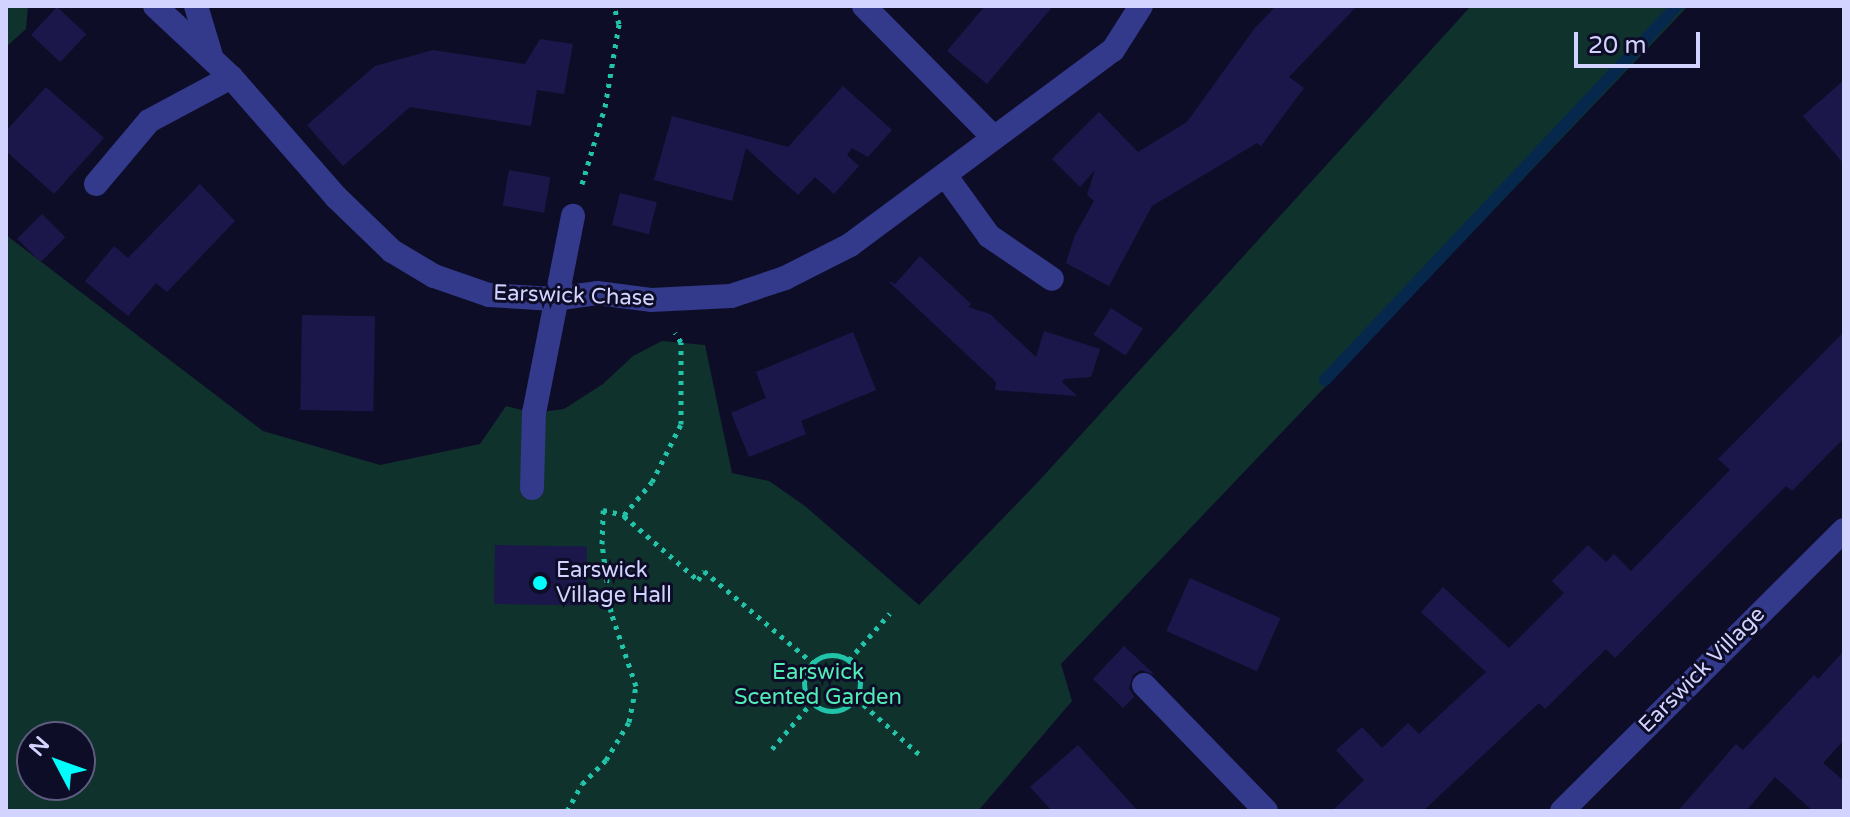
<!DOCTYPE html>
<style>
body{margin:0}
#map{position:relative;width:1850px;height:817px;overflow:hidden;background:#0e0d28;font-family:"Varela Round",sans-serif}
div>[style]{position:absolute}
.green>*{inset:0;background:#0f322d}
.stream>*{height:12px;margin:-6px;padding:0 6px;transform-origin:6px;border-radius:6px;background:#07284d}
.building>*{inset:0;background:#1c174a;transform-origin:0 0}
.path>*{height:5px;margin-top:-2.5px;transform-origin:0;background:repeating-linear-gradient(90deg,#22c4a9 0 4px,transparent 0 10px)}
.path>.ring{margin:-2.5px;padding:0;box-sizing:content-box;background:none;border:5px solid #22c4a9;border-radius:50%}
.lane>*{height:24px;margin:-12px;padding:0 12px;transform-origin:12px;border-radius:12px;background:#33398b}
.street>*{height:24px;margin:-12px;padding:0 12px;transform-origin:12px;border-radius:12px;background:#33398b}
.dots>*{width:22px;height:22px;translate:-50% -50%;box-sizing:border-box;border:4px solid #0e0d28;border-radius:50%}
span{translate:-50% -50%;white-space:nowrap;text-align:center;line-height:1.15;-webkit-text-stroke:6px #0e0d28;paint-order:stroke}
.street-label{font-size:22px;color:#d3d3ff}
.poi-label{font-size:22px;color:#d3d3ff}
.left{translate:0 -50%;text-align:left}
.park-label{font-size:22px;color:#52ecb5}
.frame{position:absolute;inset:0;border:8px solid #d3d3ff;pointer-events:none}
.north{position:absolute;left:16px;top:721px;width:80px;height:80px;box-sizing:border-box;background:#0e0d28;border:2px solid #5d5c7e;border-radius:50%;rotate:311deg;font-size:22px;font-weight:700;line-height:32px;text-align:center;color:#d3d3ff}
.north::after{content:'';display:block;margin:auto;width:28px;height:36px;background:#00fefc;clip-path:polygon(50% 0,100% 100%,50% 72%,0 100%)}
.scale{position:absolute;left:1574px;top:32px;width:126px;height:36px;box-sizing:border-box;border:4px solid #d3d3ff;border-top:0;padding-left:10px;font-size:24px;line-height:28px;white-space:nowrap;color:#d3d3ff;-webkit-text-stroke:6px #0e0d28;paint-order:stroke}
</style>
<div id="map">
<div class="green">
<div style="clip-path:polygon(6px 6px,28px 6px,26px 29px,6px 47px)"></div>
<div style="clip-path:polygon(evenodd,1471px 6px,1688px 6px,1061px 664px,1072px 701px,978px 811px,6px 811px,6px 235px,263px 431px,380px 465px,480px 444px,506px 406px,534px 413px,564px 409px,603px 384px,633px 356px,662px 341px,705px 345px,732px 473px,769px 481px,805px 506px,919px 605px,1038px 482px,1471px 6px,32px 737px,80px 737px,80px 785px,32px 785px,32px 737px)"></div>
</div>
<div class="stream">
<div style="left:1325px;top:380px;width:514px;rotate:-46.74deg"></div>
</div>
<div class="building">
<div style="clip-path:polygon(985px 6px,1053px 6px,987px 84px,947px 51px)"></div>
<div style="clip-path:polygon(1276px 6px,1357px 6px,1289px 77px,1304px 88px,1261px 146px,1257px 143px,1152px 206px,1109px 286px,1066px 263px,1075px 235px,1094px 201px,1087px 195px,1095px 170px,1080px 187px,1052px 159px,1099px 112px,1138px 152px,1187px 122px,1254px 29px)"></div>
<div style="left:57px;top:7px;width:40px;height:38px;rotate:43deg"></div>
<div style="clip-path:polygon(540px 39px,573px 44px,564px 94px,537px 90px,531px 126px,410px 107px,343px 166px,307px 125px,375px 66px,433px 50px,525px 64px)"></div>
<div style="clip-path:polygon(1844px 80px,1844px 164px,1803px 116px)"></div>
<div style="clip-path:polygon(843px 86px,892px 130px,868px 157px,852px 148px,847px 155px,859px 166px,834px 194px,815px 177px,798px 195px,746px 148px,732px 201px,654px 180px,672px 116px,788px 147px)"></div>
<div style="clip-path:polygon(46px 87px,104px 138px,54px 194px,6px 151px,6px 131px)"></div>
<div style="left:509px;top:170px;width:42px;height:36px;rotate:10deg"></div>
<div style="clip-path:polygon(200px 184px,235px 221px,167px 292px,156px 283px,128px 316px,85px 281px,114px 246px,128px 258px)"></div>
<div style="left:620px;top:193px;width:38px;height:33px;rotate:14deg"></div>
<div style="left:42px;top:214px;width:33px;height:35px;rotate:45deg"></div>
<div style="clip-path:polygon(920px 256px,971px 304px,968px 307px,990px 314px,1036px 357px,1044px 331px,1100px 349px,1091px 377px,1064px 379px,1062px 382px,1077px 396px,995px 390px,996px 382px,888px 281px,895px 284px)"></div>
<div style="left:1111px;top:308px;width:38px;height:32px;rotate:33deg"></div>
<div style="left:302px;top:315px;width:73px;height:95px;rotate:1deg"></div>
<div style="clip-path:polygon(853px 332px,876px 390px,801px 421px,806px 434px,749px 457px,731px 413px,766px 398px,756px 372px)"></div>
<div style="clip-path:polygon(1844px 332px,1844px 438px,1792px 491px,1786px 486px,1615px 658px,1606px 649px,1545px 709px,1539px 703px,1423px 811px,1332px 811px,1364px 780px,1336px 750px,1362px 727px,1382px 748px,1408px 723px,1419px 734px,1486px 672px,1421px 612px,1443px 587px,1509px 648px,1564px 593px,1552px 581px,1588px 545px,1606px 562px,1614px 554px,1631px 571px,1730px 470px,1718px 459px)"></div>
<div style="left:495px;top:545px;width:92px;height:59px;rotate:1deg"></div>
<div style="left:1190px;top:578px;width:99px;height:58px;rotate:24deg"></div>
<div style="clip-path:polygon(1124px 646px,1155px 675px,1141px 670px,1133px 675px,1129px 688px,1134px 697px,1123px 708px,1093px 679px)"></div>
<div style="clip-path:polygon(1844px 651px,1844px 740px,1823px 763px,1844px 781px,1844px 811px,1813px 811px,1775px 777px,1746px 811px,1678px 811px,1736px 744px,1743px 750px,1814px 675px,1818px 679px)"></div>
<div style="clip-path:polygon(1078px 745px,1138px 811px,1052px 811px,1030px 787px)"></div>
</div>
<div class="path">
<div style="left:582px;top:184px;width:80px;rotate:-73.4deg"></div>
<div style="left:605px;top:107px;width:84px;rotate:-80.4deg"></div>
<div style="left:619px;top:24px;width:19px;rotate:-106deg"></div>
<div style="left:624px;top:516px;width:98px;rotate:40.9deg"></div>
<div style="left:698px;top:580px;width:11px;rotate:-56deg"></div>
<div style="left:704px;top:571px;width:143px;rotate:40.2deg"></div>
<div class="ring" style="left:804px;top:655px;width:51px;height:51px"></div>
<div style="left:849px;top:660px;width:62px;rotate:-48.9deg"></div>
<div style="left:856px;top:698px;width:84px;rotate:41.6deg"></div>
<div style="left:772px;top:749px;width:62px;rotate:-49.6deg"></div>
<div style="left:567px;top:811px;width:31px;rotate:-61deg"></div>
<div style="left:582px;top:784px;width:34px;rotate:-45deg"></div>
<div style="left:606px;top:760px;width:44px;rotate:-58.8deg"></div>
<div style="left:629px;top:722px;width:37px;rotate:-79deg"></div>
<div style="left:636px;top:686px;width:78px;rotate:-108.7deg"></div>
<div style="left:611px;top:612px;width:69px;rotate:-97.5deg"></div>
<div style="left:602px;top:544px;width:34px;rotate:-88deg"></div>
<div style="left:603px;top:510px;width:22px;rotate:13deg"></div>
<div style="left:624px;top:515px;width:43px;rotate:-49.7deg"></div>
<div style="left:652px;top:482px;width:65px;rotate:-63.4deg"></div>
<div style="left:681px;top:424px;width:82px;rotate:-90deg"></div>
<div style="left:681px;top:342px;width:11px;rotate:-124deg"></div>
</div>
<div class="lane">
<div style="left:96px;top:184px;width:82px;rotate:-49.9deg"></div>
<div style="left:149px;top:121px;width:93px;rotate:-28.2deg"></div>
<div style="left:532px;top:488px;width:75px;rotate:-88.5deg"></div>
<div style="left:534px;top:413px;width:201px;rotate:-78.8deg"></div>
<div style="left:1144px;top:685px;width:175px;rotate:45.9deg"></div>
</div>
<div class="street">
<div style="left:155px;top:6px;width:104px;rotate:43.1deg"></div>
<div style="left:231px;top:77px;width:159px;rotate:48.8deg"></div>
<div style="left:336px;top:197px;width:78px;rotate:44deg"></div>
<div style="left:392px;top:251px;width:49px;rotate:30.8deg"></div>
<div style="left:434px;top:276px;width:58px;rotate:19.1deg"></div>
<div style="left:489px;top:295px;width:65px;rotate:3.5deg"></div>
<div style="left:554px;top:299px;width:43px;rotate:-7.9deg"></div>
<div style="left:597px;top:293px;width:54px;rotate:7.4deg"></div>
<div style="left:651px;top:300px;width:80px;rotate:-2.9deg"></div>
<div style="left:731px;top:296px;width:57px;rotate:-18.4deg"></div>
<div style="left:785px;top:278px;width:73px;rotate:-26.9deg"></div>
<div style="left:850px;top:245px;width:327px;rotate:-36.6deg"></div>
<div style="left:1113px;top:50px;width:52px;rotate:-57.5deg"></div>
<div style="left:196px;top:6px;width:55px;rotate:73.2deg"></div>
<div style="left:864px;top:6px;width:185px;rotate:45.4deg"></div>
<div style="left:945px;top:175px;width:75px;rotate:54.2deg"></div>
<div style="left:989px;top:236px;width:76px;rotate:34.3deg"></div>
<div style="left:1562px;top:811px;width:398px;rotate:-44.9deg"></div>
</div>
<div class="dots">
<div style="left:540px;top:583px;background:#00fefc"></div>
</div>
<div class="street-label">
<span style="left:574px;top:296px;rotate:2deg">Earswick Chase</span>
<span style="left:1702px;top:670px;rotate:-45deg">Earswick Village</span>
</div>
<div class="poi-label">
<span class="left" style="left:556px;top:583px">Earswick<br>Village Hall</span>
</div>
<div class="park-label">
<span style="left:818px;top:685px">Earswick<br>Scented Garden</span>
</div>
<div class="frame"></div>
<div class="north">N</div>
<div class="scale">20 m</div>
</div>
